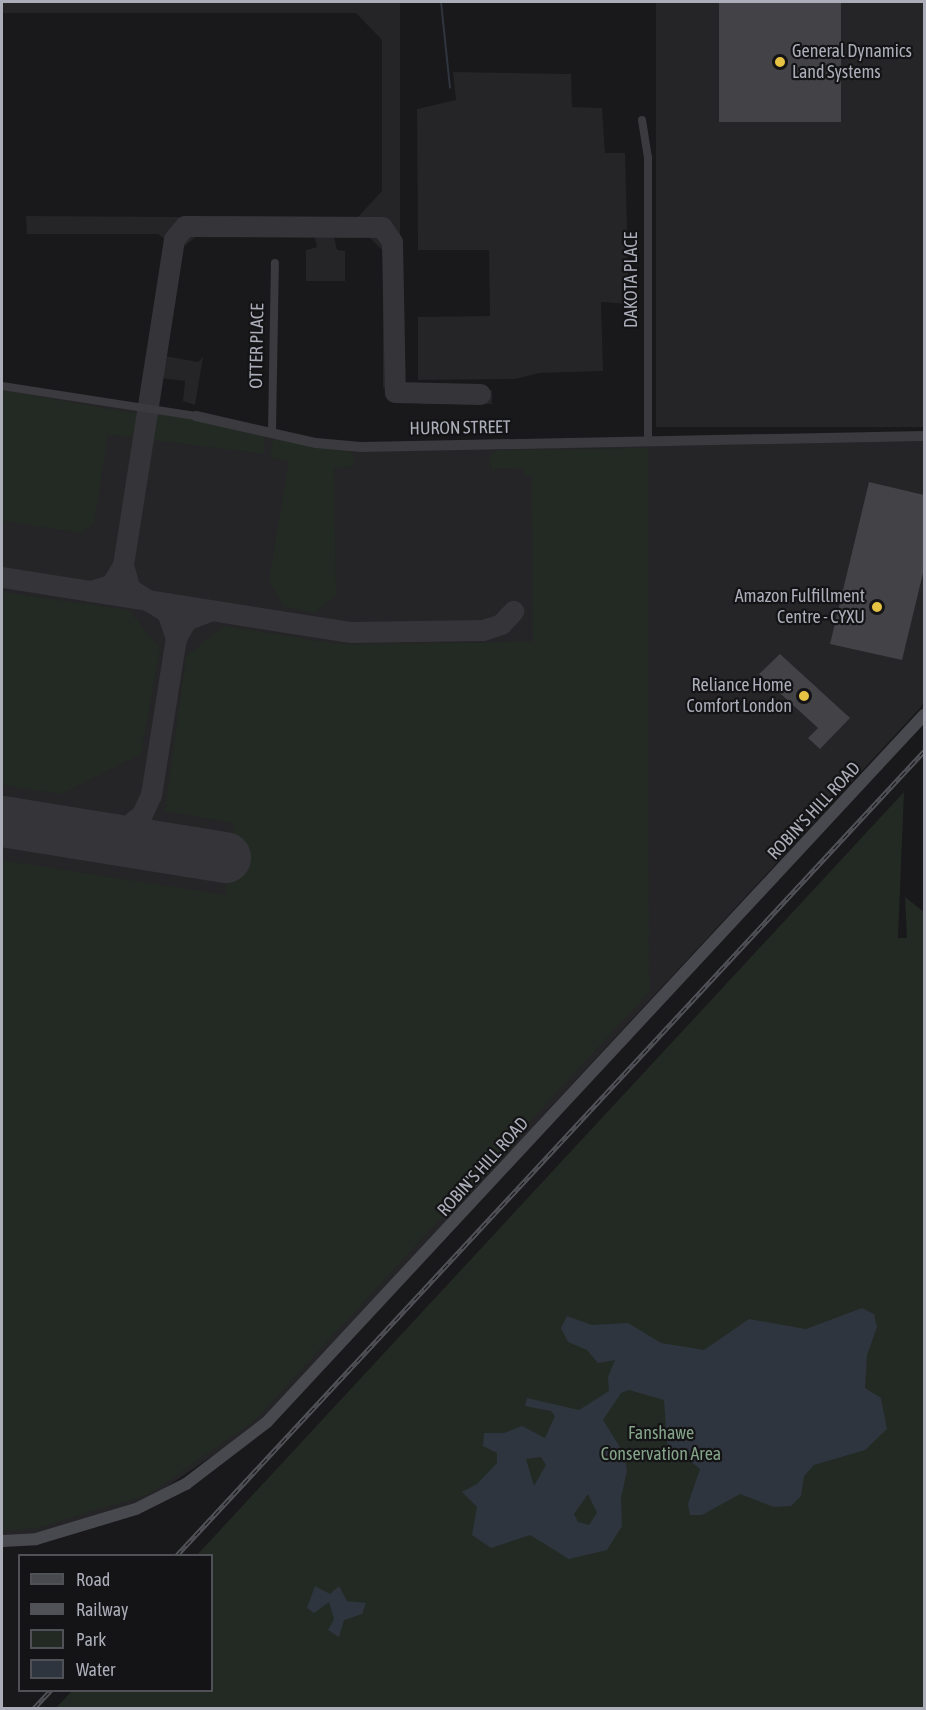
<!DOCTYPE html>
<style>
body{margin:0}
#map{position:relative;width:926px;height:1710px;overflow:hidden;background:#19181a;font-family:"Asap Condensed",sans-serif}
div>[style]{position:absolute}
.built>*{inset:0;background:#252427;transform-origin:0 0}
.green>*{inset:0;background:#232a24}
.water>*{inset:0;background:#2f353e}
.stream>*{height:2px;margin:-1px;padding:0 1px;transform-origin:1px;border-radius:1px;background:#2f353e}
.taxiway>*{height:21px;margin:-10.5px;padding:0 10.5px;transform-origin:10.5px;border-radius:10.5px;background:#353539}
.runway>*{height:51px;margin:-25.5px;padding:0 25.5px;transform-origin:25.5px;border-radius:25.5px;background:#353539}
.building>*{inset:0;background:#434347;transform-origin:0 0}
.minor>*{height:8px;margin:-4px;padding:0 4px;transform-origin:4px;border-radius:4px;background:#3a3a3f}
.tertiary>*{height:10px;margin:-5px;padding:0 5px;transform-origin:5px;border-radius:5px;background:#3a3a3f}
.secondary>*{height:12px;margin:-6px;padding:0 6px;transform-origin:6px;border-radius:6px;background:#48494f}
.rail>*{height:4.5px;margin-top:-2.25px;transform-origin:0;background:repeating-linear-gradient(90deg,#141315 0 7px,#515258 0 14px);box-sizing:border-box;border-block:2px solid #515258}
.dots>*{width:16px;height:16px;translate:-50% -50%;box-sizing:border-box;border:3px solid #141315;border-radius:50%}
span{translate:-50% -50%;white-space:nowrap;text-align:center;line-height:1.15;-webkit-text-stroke:4.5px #141315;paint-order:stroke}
.poi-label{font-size:18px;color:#abaeb9}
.left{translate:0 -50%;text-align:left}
.right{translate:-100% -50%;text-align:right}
.street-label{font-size:18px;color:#abaeb9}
.park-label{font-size:18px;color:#84a389}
.frame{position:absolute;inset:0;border:3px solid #abaeb9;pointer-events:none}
.legend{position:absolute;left:18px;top:1554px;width:195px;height:138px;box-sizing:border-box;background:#141315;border:2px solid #505157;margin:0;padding:8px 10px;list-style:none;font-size:18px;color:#abaeb9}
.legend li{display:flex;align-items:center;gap:12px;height:30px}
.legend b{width:30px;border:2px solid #505157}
</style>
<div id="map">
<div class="built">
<div style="clip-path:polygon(2px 2px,400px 2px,400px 388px,492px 390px,492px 404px,421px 404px,421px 398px,392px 399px,391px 388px,383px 388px,383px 251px,366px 234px,334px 237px,337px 250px,345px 251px,345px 281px,306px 281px,306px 250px,317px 247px,314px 234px,199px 234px,181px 249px,165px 356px,198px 362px,203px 357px,195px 405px,183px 401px,185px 381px,161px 378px,156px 414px,327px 442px,924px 441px,924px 701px,920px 708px,255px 1427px,150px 1498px,37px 1534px,2px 1535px,2px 388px,139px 411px,166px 240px,158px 234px,27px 234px,26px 216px,357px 218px,382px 191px,382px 40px,356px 13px,2px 13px)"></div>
<div style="left:656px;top:2px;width:268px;height:425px"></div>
<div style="clip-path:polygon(453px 72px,571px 74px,572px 107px,602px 108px,605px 153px,625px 153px,629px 304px,601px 302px,603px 371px,539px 373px,515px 379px,418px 380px,418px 317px,490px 316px,489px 250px,418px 250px,417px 109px,456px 100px)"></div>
</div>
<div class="green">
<div style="clip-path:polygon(2px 390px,138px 414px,132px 437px,108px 434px,94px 524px,82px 533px,2px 521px)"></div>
<div style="clip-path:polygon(156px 413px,264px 432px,264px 454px,153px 440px)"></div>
<div style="clip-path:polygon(280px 436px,350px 450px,355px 459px,351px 470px,348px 466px,334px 469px,336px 595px,315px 613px,283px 606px,269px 580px,289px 461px,270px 458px,273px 440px)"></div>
<div style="clip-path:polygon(648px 448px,649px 992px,254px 1421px,149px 1494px,37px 1528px,2px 1531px,2px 860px,225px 895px,234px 823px,165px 811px,186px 656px,224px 626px,338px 644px,533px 642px,532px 475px,525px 475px,525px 469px,496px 468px,493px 474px,489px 456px,499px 450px)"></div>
<div style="clip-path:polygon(2px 592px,129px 610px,160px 649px,141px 754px,60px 794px,2px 785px)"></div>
<div style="clip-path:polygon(904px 792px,898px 938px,907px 938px,905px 897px,924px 912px,924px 1708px,56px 1708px,72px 1691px,212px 1690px,212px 1556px,197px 1555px)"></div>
</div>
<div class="water">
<div style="clip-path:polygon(evenodd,862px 1308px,874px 1314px,877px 1327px,867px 1355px,865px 1388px,881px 1398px,887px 1429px,865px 1450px,814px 1465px,804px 1476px,801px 1496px,791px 1506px,774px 1507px,740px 1494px,702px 1515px,690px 1515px,688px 1504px,700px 1469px,667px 1443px,664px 1400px,629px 1390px,621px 1393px,603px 1420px,623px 1452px,627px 1470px,621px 1498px,622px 1526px,607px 1550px,569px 1559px,530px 1535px,491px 1548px,472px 1535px,477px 1507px,462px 1492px,477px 1484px,497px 1463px,497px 1453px,483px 1446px,484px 1433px,504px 1433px,522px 1426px,545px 1438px,555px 1416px,551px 1411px,525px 1406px,527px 1398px,579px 1410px,609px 1391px,608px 1377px,615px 1360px,598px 1363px,587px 1350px,568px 1342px,561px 1328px,567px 1316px,592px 1325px,628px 1323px,661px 1343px,704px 1350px,749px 1319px,806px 1329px,862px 1308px,541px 1457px,546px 1465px,534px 1486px,526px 1459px,541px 1457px,862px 1308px,588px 1494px,597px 1513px,589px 1525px,578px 1522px,574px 1514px,588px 1494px)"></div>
<div style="clip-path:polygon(315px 1586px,330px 1594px,339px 1586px,347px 1601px,366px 1603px,362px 1614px,344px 1620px,339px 1637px,328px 1630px,334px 1619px,329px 1602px,314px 1613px,307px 1608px)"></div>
</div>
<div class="stream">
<div style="left:441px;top:2px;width:86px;rotate:84deg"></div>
</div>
<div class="taxiway">
<div style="left:123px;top:565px;width:330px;rotate:-81.1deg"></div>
<div style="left:174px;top:239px;width:17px;rotate:-50deg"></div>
<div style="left:185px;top:226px;width:197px;rotate:0.3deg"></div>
<div style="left:382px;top:227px;width:18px;rotate:56deg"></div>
<div style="left:392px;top:242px;width:150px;rotate:88.9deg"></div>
<div style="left:395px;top:392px;width:85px;rotate:1.3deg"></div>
<div style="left:2px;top:577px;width:353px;rotate:9deg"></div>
<div style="left:351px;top:632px;width:132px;rotate:-0.9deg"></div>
<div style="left:483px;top:630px;width:19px;rotate:-18deg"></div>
<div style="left:501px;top:624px;width:18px;rotate:-47deg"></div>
<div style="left:90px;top:591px;width:22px;rotate:-16deg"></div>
<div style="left:111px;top:585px;width:23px;rotate:-59deg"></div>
<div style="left:123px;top:565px;width:25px;rotate:74deg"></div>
<div style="left:130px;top:589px;width:44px;rotate:31.9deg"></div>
<div style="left:167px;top:612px;width:28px;rotate:71deg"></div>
<div style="left:176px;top:638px;width:21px;rotate:-61deg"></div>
<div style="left:186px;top:620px;width:25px;rotate:-21deg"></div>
<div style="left:24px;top:822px;width:84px;rotate:8.2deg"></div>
<div style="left:107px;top:834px;width:19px;rotate:-18deg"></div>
<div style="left:125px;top:828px;width:22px;rotate:-39deg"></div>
<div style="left:142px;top:814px;width:21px;rotate:-65deg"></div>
<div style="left:151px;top:795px;width:159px;rotate:-81deg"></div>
</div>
<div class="runway">
<div style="left:2px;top:821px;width:226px;rotate:9.2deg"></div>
</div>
<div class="building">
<div style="left:719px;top:2px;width:122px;height:120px"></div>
<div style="clip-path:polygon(869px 482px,924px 495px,924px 569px,902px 660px,830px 644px)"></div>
<div style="clip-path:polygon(780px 654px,850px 718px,820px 749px,808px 738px,818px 728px,759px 674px)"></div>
</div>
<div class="minor">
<div style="left:642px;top:120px;width:37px;rotate:81deg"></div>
<div style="left:648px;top:157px;width:285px;rotate:90deg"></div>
<div style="left:2px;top:386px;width:196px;rotate:8.8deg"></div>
<div style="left:272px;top:430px;width:167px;rotate:-89deg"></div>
</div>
<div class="tertiary">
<div style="left:196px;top:416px;width:123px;rotate:12.7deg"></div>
<div style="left:316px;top:443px;width:45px;rotate:5.1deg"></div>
<div style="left:361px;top:447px;width:563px;rotate:-1.12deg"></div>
</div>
<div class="secondary">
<div style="left:2px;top:1541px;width:34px;rotate:-3deg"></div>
<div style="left:36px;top:1539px;width:104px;rotate:-16.7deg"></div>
<div style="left:136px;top:1509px;width:56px;rotate:-26.6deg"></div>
<div style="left:186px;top:1484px;width:102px;rotate:-37.4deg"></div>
<div style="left:267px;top:1422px;width:965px;rotate:-47.1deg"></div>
</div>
<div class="rail">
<div style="left:176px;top:1556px;width:1099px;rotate:-47.1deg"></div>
<div style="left:34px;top:1708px;width:25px;rotate:-47deg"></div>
</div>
<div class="dots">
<div style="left:780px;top:62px;background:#e7c344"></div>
<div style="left:877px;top:607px;background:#e7c344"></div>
<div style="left:804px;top:696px;background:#e7c344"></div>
</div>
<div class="poi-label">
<span class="left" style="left:792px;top:62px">General Dynamics<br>Land Systems</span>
<span class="right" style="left:865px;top:607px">Amazon Fulfillment<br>Centre - CYXU</span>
<span class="right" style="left:792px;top:696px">Reliance Home<br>Comfort London</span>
</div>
<div class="street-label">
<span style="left:631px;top:280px;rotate:-90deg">DAKOTA PLACE</span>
<span style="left:257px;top:346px;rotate:-89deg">OTTER PLACE</span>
<span style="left:460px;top:428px;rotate:-1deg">HURON STREET</span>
<span style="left:814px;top:811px;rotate:-47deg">ROBIN'S HILL ROAD</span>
<span style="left:483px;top:1167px;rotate:-48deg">ROBIN'S HILL ROAD</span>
</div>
<div class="park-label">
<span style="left:661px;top:1444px">Fanshawe<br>Conservation Area</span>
</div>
<div class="frame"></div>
<ul class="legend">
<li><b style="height:8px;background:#48494f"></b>Road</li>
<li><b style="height:8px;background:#515258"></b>Railway</li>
<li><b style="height:16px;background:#232a24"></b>Park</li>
<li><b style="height:16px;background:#2f353e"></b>Water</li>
</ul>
</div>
